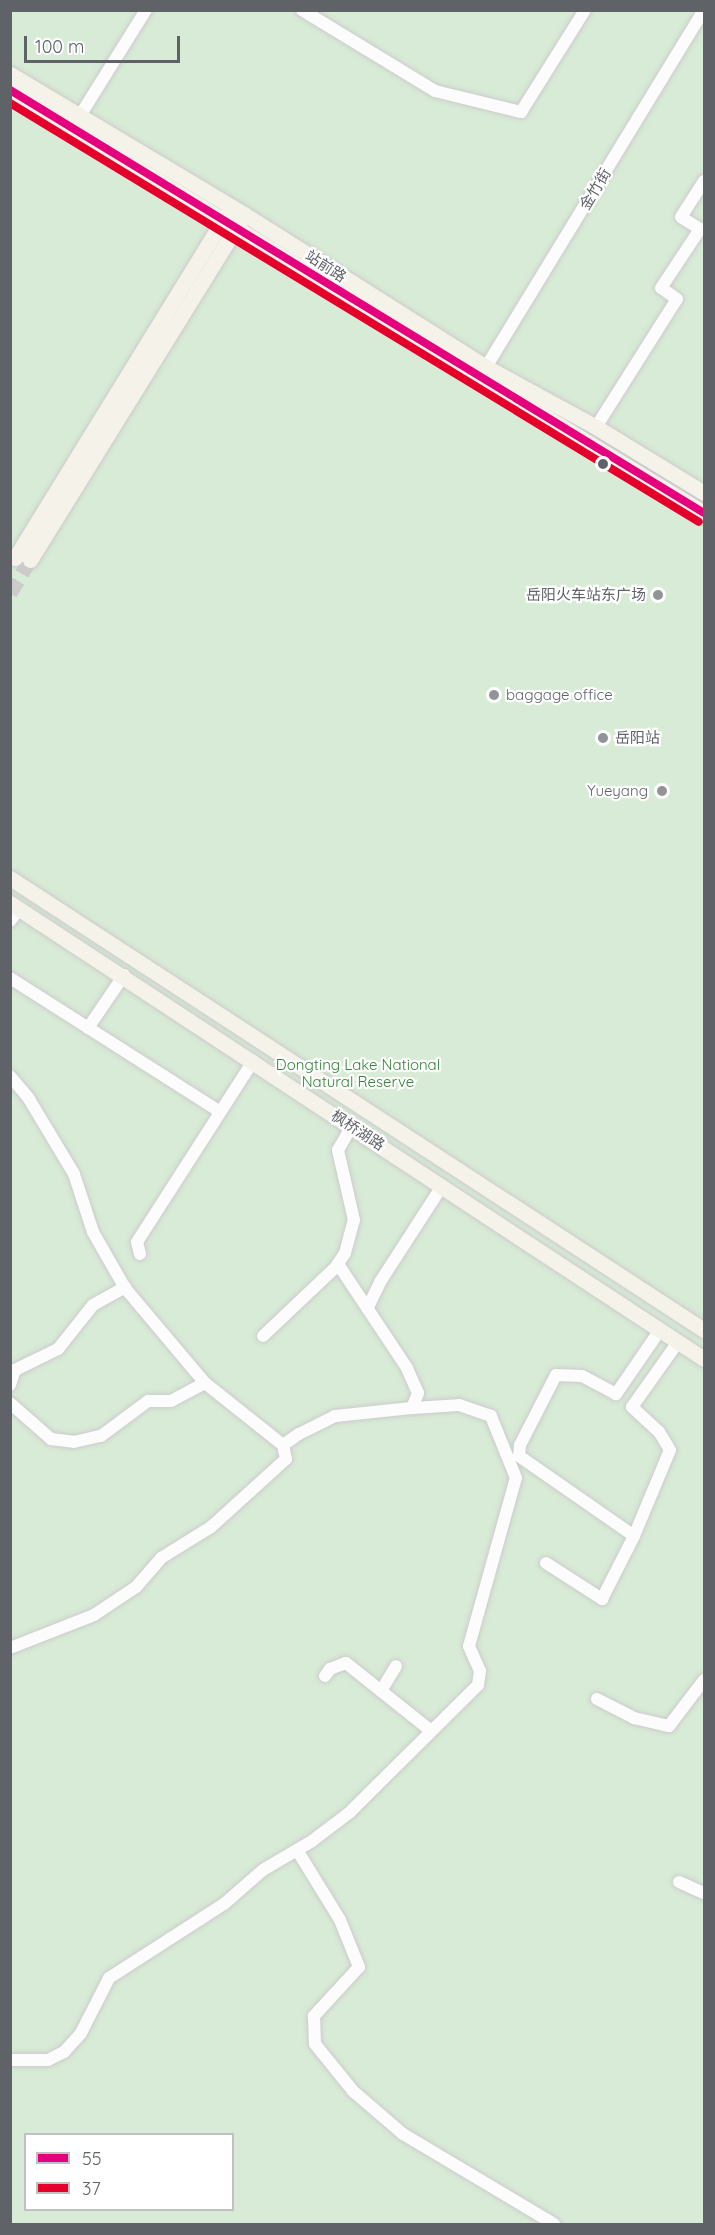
<!DOCTYPE html>
<meta charset="utf-8">
<style>
body{margin:0}
#map{position:relative;width:715px;height:2235px;overflow:hidden;background:#efeeea;font-family:Quicksand,"Noto Sans SC",sans-serif}
div>[style]{position:absolute}
.green>*{inset:0;background:#d8ebd6}
.major-tunnel>*{height:15px;margin-top:-7.5px;transform-origin:0;background:repeating-linear-gradient(90deg,#cbcbca 0 15px,transparent 0 23px)}
.roads{filter:drop-shadow(0 0 2px #cbcccc) drop-shadow(0 0 2px #cbcccc)}
.minor>*{height:12px;margin:-6px;padding:0 6px;transform-origin:6px;border-radius:6px;background:#fdfcfc}
.major>*{height:15px;margin:-7.5px;padding:0 7.5px;transform-origin:7.5px;border-radius:7.5px;background:#f4f2e9}
.bus-1>*{height:8px;margin:-4px;padding:0 4px;transform-origin:4px;border-radius:4px;background:#e5007d}
.bus-2>*{height:8px;margin:-4px;padding:0 4px;transform-origin:4px;border-radius:4px;background:#e4002b}
.dots>*{width:16px;height:16px;translate:-50% -50%;box-sizing:border-box;border:3px solid #fff;border-radius:50%}
span{translate:-50% -50%;white-space:nowrap;text-align:center;line-height:1.15;-webkit-text-stroke:4.5px #fff;paint-order:stroke}
.street-label{font-size:15px;color:#5f6368}
.poi-label{font-size:15px;color:#5f6368}
.right{translate:-100% -50%;text-align:right}
.left{translate:0 -50%;text-align:left}
.park-label{font-size:15px;color:#348238}
.frame{position:absolute;inset:0;border:12px solid #5f6368;pointer-events:none}
.legend{position:absolute;left:24px;top:2133px;width:210px;height:78px;box-sizing:border-box;background:#fff;border:2px solid #bfc1c3;margin:0;padding:8px 10px;list-style:none;font-size:18px;color:#5f6368}
.legend li{display:flex;align-items:center;gap:12px;height:30px}
.legend b{width:30px;border:2px solid #bfc1c3}
.scale{position:absolute;left:24px;top:36px;width:156px;height:27px;box-sizing:border-box;border:3px solid #5f6368;border-top:0;padding-left:8px;font-size:18px;line-height:21px;white-space:nowrap;color:#5f6368;-webkit-text-stroke:4px #fff;paint-order:stroke}
</style>
<div id="map">
<div class="green">
<div style="clip-path:polygon(evenodd,11px 11px,704px 11px,704px 2224px,11px 2224px,11px 11px,26px 2134px,232px 2134px,232px 2210px,26px 2210px,26px 2134px)"></div>
</div>
<div class="major-tunnel">
<div style="left:10px;top:593px;width:39px;rotate:-59deg"></div>
</div>
<div class="roads">
<div class="minor">
<div style="left:302px;top:10px;width:156px;rotate:31.3deg"></div>
<div style="left:435px;top:91px;width:89px;rotate:13.7deg"></div>
<div style="left:521px;top:112px;width:120px;rotate:-57.9deg"></div>
<div style="left:81px;top:114px;width:123px;rotate:-58deg"></div>
<div style="left:486px;top:367px;width:418px;rotate:-58.6deg"></div>
<div style="left:596px;top:427px;width:151px;rotate:-57.7deg"></div>
<div style="left:677px;top:299px;width:19px;rotate:-145deg"></div>
<div style="left:661px;top:288px;width:71px;rotate:-56.5deg"></div>
<div style="left:700px;top:229px;width:22px;rotate:-148deg"></div>
<div style="left:681px;top:217px;width:43px;rotate:-57.4deg"></div>
<div style="left:10px;top:921px;width:15px;rotate:-53deg"></div>
<div style="left:10px;top:978px;width:249px;rotate:32.5deg"></div>
<div style="left:88px;top:1028px;width:64px;rotate:-55.8deg"></div>
<div style="left:10px;top:1076px;width:30px;rotate:50deg"></div>
<div style="left:29px;top:1099px;width:87px;rotate:59deg"></div>
<div style="left:74px;top:1174px;width:61px;rotate:71.9deg"></div>
<div style="left:93px;top:1232px;width:64px;rotate:60.3deg"></div>
<div style="left:125px;top:1288px;width:124px;rotate:49.9deg"></div>
<div style="left:205px;top:1383px;width:100px;rotate:38.5deg"></div>
<div style="left:140px;top:1254px;width:12px;rotate:-104deg"></div>
<div style="left:137px;top:1242px;width:215px;rotate:-57.3deg"></div>
<div style="left:368px;top:1307px;width:28px;rotate:-64deg"></div>
<div style="left:380px;top:1282px;width:114px;rotate:-57.1deg"></div>
<div style="left:660px;top:1330px;width:78px;rotate:124.5deg"></div>
<div style="left:616px;top:1394px;width:38px;rotate:-152deg"></div>
<div style="left:582px;top:1376px;width:26px;rotate:-178deg"></div>
<div style="left:556px;top:1375px;width:79px;rotate:117.2deg"></div>
<div style="left:520px;top:1445px;width:11px;rotate:95deg"></div>
<div style="left:519px;top:1456px;width:140px;rotate:34.8deg"></div>
<div style="left:634px;top:1536px;width:93px;rotate:-67.3deg"></div>
<div style="left:670px;top:1450px;width:21px;rotate:-121deg"></div>
<div style="left:659px;top:1432px;width:37px;rotate:-137deg"></div>
<div style="left:632px;top:1407px;width:80px;rotate:-54.7deg"></div>
<div style="left:263px;top:1336px;width:99px;rotate:-43.4deg"></div>
<div style="left:335px;top:1268px;width:18px;rotate:-56deg"></div>
<div style="left:345px;top:1253px;width:34px;rotate:-75deg"></div>
<div style="left:354px;top:1220px;width:72px;rotate:-102.9deg"></div>
<div style="left:338px;top:1150px;width:28px;rotate:-60deg"></div>
<div style="left:10px;top:1385px;width:16px;rotate:-72deg"></div>
<div style="left:15px;top:1370px;width:48px;rotate:-26deg"></div>
<div style="left:58px;top:1349px;width:56px;rotate:-51.5deg"></div>
<div style="left:93px;top:1305px;width:37px;rotate:-29deg"></div>
<div style="left:10px;top:1403px;width:55px;rotate:41.3deg"></div>
<div style="left:51px;top:1439px;width:23px;rotate:7deg"></div>
<div style="left:74px;top:1442px;width:28px;rotate:-13deg"></div>
<div style="left:101px;top:1436px;width:59px;rotate:-36.7deg"></div>
<div style="left:148px;top:1401px;width:23px"></div>
<div style="left:171px;top:1401px;width:38px;rotate:-28deg"></div>
<div style="left:546px;top:1563px;width:67px;rotate:32.7deg"></div>
<div style="left:602px;top:1599px;width:71px;rotate:-63.1deg"></div>
<div style="left:10px;top:1648px;width:90px;rotate:-21.4deg"></div>
<div style="left:94px;top:1615px;width:50px;rotate:-33.7deg"></div>
<div style="left:136px;top:1587px;width:38px;rotate:-49deg"></div>
<div style="left:161px;top:1558px;width:59px;rotate:-31.8deg"></div>
<div style="left:211px;top:1527px;width:101px;rotate:-42.2deg"></div>
<div style="left:286px;top:1459px;width:14px;rotate:-102deg"></div>
<div style="left:283px;top:1445px;width:19px;rotate:-35deg"></div>
<div style="left:299px;top:1434px;width:40px;rotate:-26.6deg"></div>
<div style="left:335px;top:1416px;width:77px;rotate:-5.9deg"></div>
<div style="left:412px;top:1408px;width:16px;rotate:-68deg"></div>
<div style="left:418px;top:1393px;width:27px;rotate:-114deg"></div>
<div style="left:407px;top:1368px;width:125px;rotate:-123.6deg"></div>
<div style="left:325px;top:1676px;width:9px;rotate:-54deg"></div>
<div style="left:330px;top:1669px;width:17px;rotate:-21deg"></div>
<div style="left:346px;top:1663px;width:107px;rotate:38.6deg"></div>
<div style="left:381px;top:1691px;width:29px;rotate:-59deg"></div>
<div style="left:597px;top:1699px;width:42px;rotate:27.2deg"></div>
<div style="left:634px;top:1718px;width:36px;rotate:13deg"></div>
<div style="left:669px;top:1726px;width:58px;rotate:-52.7deg"></div>
<div style="left:297px;top:1850px;width:82px;rotate:58.4deg"></div>
<div style="left:340px;top:1920px;width:51px;rotate:68deg"></div>
<div style="left:359px;top:1967px;width:67px;rotate:132.6deg"></div>
<div style="left:314px;top:2016px;width:28px;rotate:88deg"></div>
<div style="left:315px;top:2044px;width:60px;rotate:51deg"></div>
<div style="left:353px;top:2091px;width:66px;rotate:40.7deg"></div>
<div style="left:403px;top:2134px;width:176px;rotate:30.8deg"></div>
<div style="left:679px;top:1882px;width:27px;rotate:24deg"></div>
<div style="left:10px;top:2060px;width:38px"></div>
<div style="left:48px;top:2060px;width:18px;rotate:-27deg"></div>
<div style="left:64px;top:2052px;width:25px;rotate:-48deg"></div>
<div style="left:81px;top:2033px;width:62px;rotate:-63deg"></div>
<div style="left:109px;top:1978px;width:137px;rotate:-32.8deg"></div>
<div style="left:224px;top:1904px;width:52px;rotate:-41.1deg"></div>
<div style="left:263px;top:1870px;width:57px;rotate:-30.6deg"></div>
<div style="left:312px;top:1841px;width:48px;rotate:-37.3deg"></div>
<div style="left:350px;top:1812px;width:180px;rotate:-44.8deg"></div>
<div style="left:478px;top:1685px;width:14px;rotate:-82deg"></div>
<div style="left:480px;top:1671px;width:27px;rotate:-114deg"></div>
<div style="left:469px;top:1646px;width:174px;rotate:-74.4deg"></div>
<div style="left:516px;top:1478px;width:67px;rotate:-112deg"></div>
<div style="left:491px;top:1416px;width:34px;rotate:-161deg"></div>
<div style="left:459px;top:1405px;width:47px;rotate:176.3deg"></div>
</div>
<div class="major">
<div style="left:10px;top:74px;width:273px;rotate:30.9deg"></div>
<div style="left:244px;top:214px;width:286px;rotate:32.3deg"></div>
<div style="left:486px;top:367px;width:125px;rotate:28.6deg"></div>
<div style="left:596px;top:427px;width:127px;rotate:31.4deg"></div>
<div style="left:10px;top:90px;width:813px;rotate:31.36deg"></div>
<div style="left:15px;top:558px;width:406px;rotate:-58.4deg"></div>
<div style="left:30px;top:560px;width:399px;rotate:-58.2deg"></div>
<div style="left:10px;top:878px;width:828px;rotate:33.08deg"></div>
<div style="left:10px;top:903px;width:830px;rotate:33.31deg"></div>
</div>
</div>
<div class="bus-1">
<div style="left:10px;top:90px;width:813px;rotate:31.36deg"></div>
</div>
<div class="bus-2">
<div style="left:10px;top:103px;width:806px;rotate:31.3deg"></div>
</div>
<div class="dots">
<div style="left:603px;top:464px;background:#5f6368"></div>
<div style="left:658px;top:595px;background:#919496"></div>
<div style="left:494px;top:695px;background:#919496"></div>
<div style="left:603px;top:738px;background:#919496"></div>
<div style="left:662px;top:791px;background:#919496"></div>
</div>
<div class="street-label">
<span style="left:595px;top:189px;rotate:-59deg">金竹街</span>
<span style="left:326px;top:266px;rotate:33deg">站前路</span>
<span style="left:358px;top:1130px;rotate:33deg">枫桥湖路</span>
</div>
<div class="poi-label">
<span class="right" style="left:646px;top:595px">岳阳火车站东广场</span>
<span class="left" style="left:506px;top:695px">baggage office</span>
<span class="left" style="left:615px;top:738px">岳阳站</span>
<span class="right" style="left:648px;top:791px">Yueyang</span>
</div>
<div class="park-label">
<span style="left:358px;top:1073px">Dongting Lake National<br>Natural Reserve</span>
</div>
<div class="frame"></div>
<ul class="legend">
<li><b style="height:8px;background:#e5007d"></b>55</li>
<li><b style="height:8px;background:#e4002b"></b>37</li>
</ul>
<div class="scale">100 m</div>
</div>
